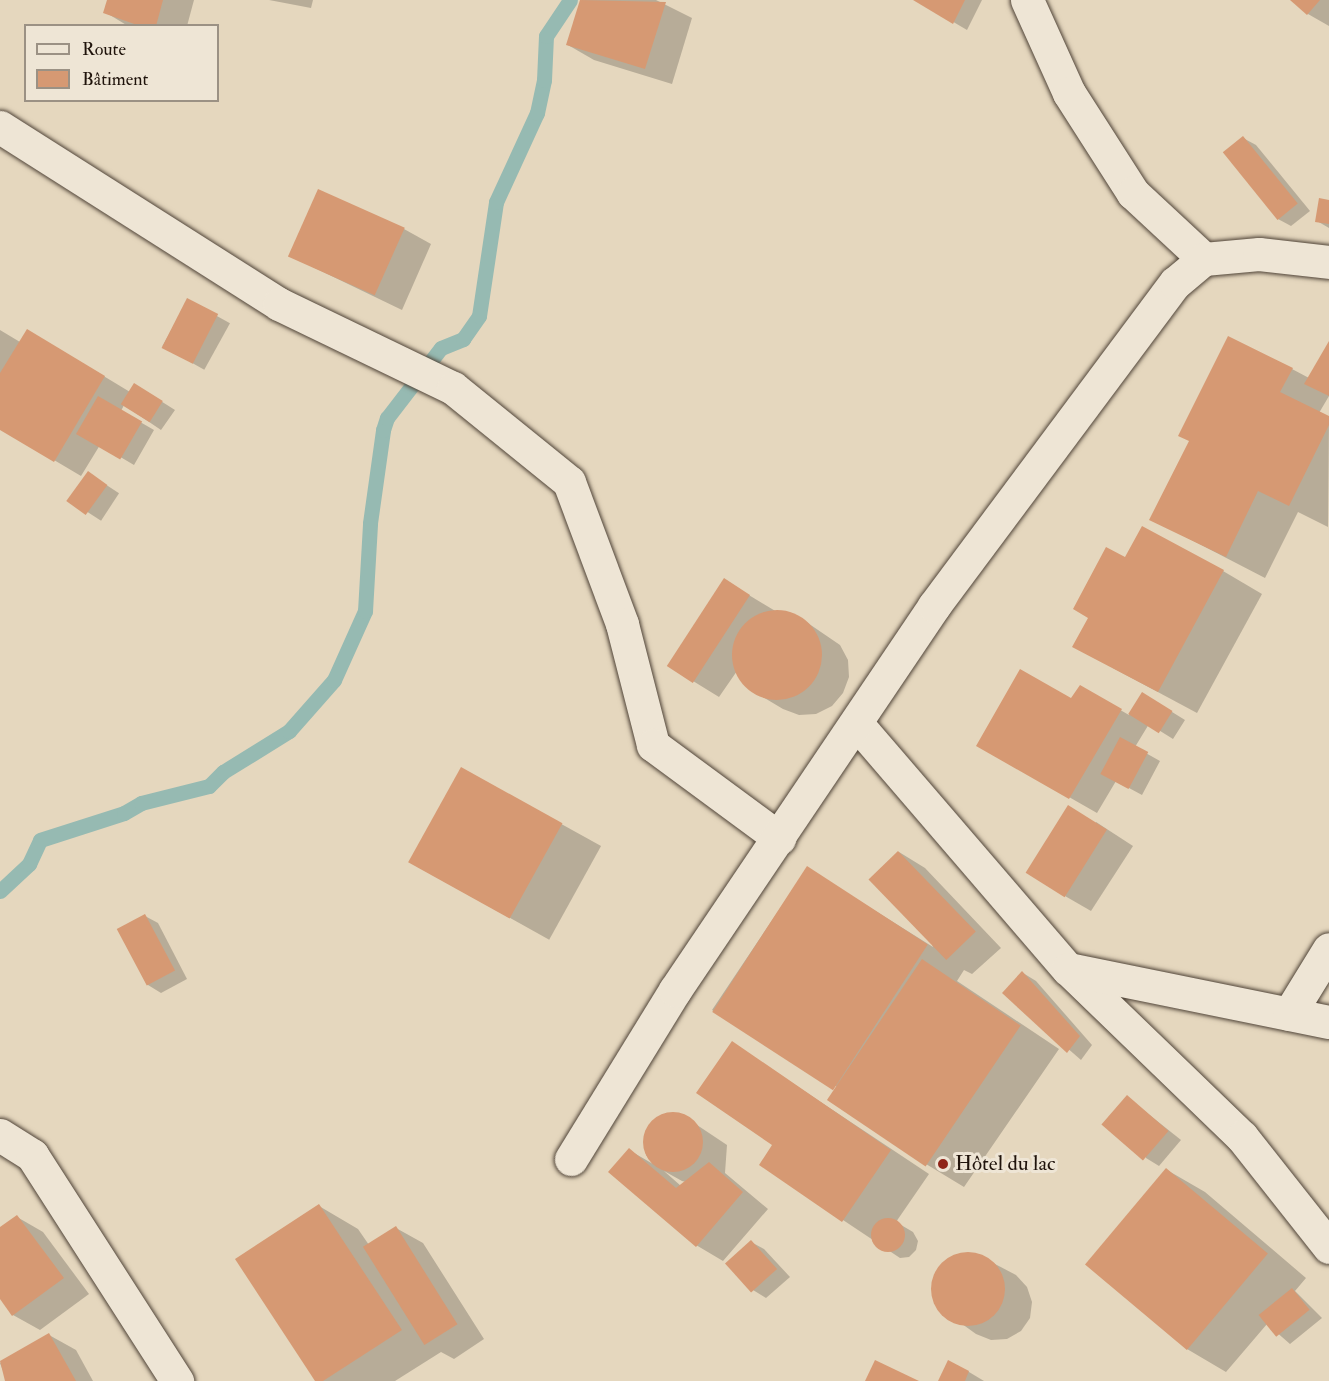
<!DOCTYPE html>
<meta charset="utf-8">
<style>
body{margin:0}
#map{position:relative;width:1329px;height:1381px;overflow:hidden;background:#e5d7be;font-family:"IM FELL Double Pica",serif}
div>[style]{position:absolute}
.shadow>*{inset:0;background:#0003;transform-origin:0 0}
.stream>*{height:15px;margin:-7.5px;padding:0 7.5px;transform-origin:7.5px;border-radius:7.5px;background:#96bab2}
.building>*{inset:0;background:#d69973;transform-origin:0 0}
.round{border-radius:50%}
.roads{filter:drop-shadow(0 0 2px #504438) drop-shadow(0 0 2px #504438)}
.street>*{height:33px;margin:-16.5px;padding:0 16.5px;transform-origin:16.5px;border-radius:16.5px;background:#eee5d5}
.dots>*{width:16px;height:16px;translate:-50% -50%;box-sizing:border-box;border:3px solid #eee5d5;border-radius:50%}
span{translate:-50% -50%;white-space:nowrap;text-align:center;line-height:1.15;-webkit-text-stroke:6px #eee5d5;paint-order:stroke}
.poi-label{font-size:21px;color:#1f130b}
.left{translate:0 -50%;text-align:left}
.legend{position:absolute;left:24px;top:24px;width:195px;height:78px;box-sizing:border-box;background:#eee5d5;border:2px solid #9b9184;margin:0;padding:8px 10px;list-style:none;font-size:18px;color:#1f130b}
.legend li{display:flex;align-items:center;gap:12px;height:30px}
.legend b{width:30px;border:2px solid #9b9184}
</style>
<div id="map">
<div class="shadow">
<div style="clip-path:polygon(109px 0,194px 0,187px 26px,128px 26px,105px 12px)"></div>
<div style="clip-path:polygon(269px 0,313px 0,311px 8px)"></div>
<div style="clip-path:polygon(582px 0,656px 0,692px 18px,672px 84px,594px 60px,568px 45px)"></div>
<div style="clip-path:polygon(916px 0,982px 0,967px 30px)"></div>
<div style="clip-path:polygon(1292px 0,1329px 0,1329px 26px,1308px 14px)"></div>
<div style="clip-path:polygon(1243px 138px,1256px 145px,1310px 211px,1291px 226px,1278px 219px)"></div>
<div style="clip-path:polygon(1329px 202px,1329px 228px,1317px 221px)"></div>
<div style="clip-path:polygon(404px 229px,431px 244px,402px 310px,290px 256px)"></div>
<div style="left:188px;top:300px;width:48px;height:53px;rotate:29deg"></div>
<div style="clip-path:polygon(0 330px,20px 342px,54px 346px,130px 392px,148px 393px,175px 410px,161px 430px,124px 405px,121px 411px,154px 430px,134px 465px,100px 445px,81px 476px,0 428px)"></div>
<div style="clip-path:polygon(1329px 344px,1329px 396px,1319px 413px,1329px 418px,1328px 527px,1298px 512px,1265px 578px,1151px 519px,1292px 369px,1309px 378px)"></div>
<div style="left:88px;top:473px;width:37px;height:33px;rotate:33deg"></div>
<div style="clip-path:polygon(1126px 559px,1223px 571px,1262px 594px,1197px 713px,1113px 668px)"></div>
<div style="clip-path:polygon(724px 580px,777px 612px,799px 617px,840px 645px,848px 660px,849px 677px,843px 693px,832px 706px,816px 714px,799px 715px,783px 709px,756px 693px,742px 682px,737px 671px,719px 697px,693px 681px)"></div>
<div style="clip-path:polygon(1080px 687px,1129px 715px,1143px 694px,1185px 720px,1173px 739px,1149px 724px,1135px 747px,1160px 761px,1142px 795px,1116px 781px,1097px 813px,978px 745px,1072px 700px)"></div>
<div style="left:462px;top:769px;width:159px;height:107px;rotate:29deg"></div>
<div style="clip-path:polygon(1096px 822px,1133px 846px,1091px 911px,1065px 896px)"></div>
<div style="clip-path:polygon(899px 852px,925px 868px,1001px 948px,972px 974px,964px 970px,957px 981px,1059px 1049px,964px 1187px,926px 1164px,836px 1086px,712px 1010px,807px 868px,933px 947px)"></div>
<div style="clip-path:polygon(145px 916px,158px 923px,187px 979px,161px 993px,148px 985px)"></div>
<div style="clip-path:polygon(1023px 973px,1036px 981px,1092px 1045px,1081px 1060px,1004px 993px)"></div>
<div style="clip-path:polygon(732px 1043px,929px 1174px,896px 1222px,913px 1232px,918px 1241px,916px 1250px,909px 1257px,900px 1258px,843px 1220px,775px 1145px)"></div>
<div style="clip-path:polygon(1127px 1097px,1181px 1140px,1159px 1166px,1146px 1158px)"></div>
<div style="clip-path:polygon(evenodd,666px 1113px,679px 1113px,727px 1145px,725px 1173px,768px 1209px,723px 1261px,696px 1245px,629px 1150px,653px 1164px,646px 1155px,647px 1128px,666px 1113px,664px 1171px,682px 1181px,686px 1182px,681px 1186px,664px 1171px)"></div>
<div style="clip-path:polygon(1167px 1170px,1205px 1192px,1306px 1278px,1295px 1291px,1322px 1318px,1290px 1344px,1267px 1324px,1226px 1372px,1187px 1349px)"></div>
<div style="clip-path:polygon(319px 1206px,358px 1229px,369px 1245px,396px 1228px,423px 1243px,484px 1339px,454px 1359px,441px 1352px,395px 1381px,317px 1381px)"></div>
<div style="clip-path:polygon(17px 1217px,43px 1232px,89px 1294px,40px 1330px,13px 1315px,0 1297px,0 1229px)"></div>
<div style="clip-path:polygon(751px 1242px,764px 1249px,790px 1277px,766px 1298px,753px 1290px)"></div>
<div style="clip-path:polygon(974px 1253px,1016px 1275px,1027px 1287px,1032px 1302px,1030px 1318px,1021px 1331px,1007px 1339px,991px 1340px,976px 1334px,937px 1306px,933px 1291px,935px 1276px,944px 1262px)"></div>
<div style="clip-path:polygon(49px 1335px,76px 1350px,93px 1381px,7px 1381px,0 1363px)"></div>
<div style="clip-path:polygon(949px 1362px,969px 1372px,984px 1381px,939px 1381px)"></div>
</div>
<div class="stream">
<div style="left:0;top:891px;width:40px;rotate:-43deg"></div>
<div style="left:29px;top:864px;width:26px;rotate:-65deg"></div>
<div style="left:40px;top:840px;width:88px;rotate:-17.8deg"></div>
<div style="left:124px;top:813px;width:20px;rotate:-30deg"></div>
<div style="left:141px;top:803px;width:70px;rotate:-14deg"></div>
<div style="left:209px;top:786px;width:20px;rotate:-45deg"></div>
<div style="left:223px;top:772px;width:78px;rotate:-31.8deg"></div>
<div style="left:289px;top:731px;width:68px;rotate:-48.6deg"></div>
<div style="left:334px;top:680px;width:76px;rotate:-65.8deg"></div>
<div style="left:365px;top:611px;width:88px;rotate:-86.7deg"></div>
<div style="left:370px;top:523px;width:94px;rotate:-82deg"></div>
<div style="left:383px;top:430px;width:13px;rotate:-72deg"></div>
<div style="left:387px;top:418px;width:88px;rotate:-52.4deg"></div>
<div style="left:441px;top:348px;width:24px;rotate:-22deg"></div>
<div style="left:463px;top:339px;width:28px;rotate:-55deg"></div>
<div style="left:479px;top:316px;width:115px;rotate:-81.5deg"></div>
<div style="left:496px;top:202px;width:98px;rotate:-65.3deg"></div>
<div style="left:537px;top:113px;width:34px;rotate:-78deg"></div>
<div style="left:544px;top:80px;width:44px;rotate:-87.4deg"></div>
<div style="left:546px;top:36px;width:43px;rotate:-56.3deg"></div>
</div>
<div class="building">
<div style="clip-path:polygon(107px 0,163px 0,156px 26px,140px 26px,103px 13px)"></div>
<div style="clip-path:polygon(580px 0,666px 2px,645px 69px,566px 45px)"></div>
<div style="clip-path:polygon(913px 0,965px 0,953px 24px)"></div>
<div style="clip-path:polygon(1290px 0,1320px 0,1307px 15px)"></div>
<div style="left:1243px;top:136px;width:87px;height:26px;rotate:51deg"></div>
<div style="left:318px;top:189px;width:95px;height:74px;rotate:24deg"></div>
<div style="clip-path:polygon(1319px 198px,1329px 200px,1329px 224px,1315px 222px)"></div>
<div style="left:187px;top:298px;width:35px;height:56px;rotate:27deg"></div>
<div style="clip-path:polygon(27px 329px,105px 376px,54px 462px,0 430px,0 373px)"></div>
<div style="clip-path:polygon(1228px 336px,1293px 368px,1280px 392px,1329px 416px,1329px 425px,1289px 506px,1258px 491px,1226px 557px,1149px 520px,1189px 441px,1178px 436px)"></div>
<div style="clip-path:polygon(1329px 341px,1329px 396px,1304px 384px)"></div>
<div style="left:134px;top:383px;width:34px;height:25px;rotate:32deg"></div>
<div style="left:98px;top:396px;width:51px;height:44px;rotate:30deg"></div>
<div style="left:88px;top:471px;width:24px;height:37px;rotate:36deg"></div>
<div style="clip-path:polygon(1142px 526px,1224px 570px,1158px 692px,1072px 647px,1088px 618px,1073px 609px,1106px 547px,1125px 557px)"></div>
<div style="left:724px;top:578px;width:31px;height:105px;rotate:33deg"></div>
<div class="round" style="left:732px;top:610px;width:90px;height:90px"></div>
<div style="clip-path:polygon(1020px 669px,1071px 698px,1080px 685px,1122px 709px,1069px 799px,976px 746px)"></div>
<div style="left:1142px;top:692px;width:36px;height:26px;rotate:32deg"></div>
<div style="left:1120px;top:737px;width:32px;height:42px;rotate:28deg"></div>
<div style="left:461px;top:767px;width:116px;height:109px;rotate:29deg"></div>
<div style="left:1068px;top:805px;width:46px;height:80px;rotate:32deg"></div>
<div style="left:898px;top:851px;width:112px;height:41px;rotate:46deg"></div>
<div style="left:807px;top:866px;width:144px;height:174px;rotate:33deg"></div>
<div style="left:145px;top:914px;width:64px;height:32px;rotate:62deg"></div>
<div style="left:922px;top:959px;width:119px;height:170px;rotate:34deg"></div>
<div style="clip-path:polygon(1022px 971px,1080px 1036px,1067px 1053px,1002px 993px)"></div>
<div style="clip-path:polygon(732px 1041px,891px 1150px,842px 1222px,759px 1165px,772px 1145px,696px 1093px)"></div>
<div style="left:1127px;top:1095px;width:55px;height:39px;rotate:41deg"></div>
<div class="round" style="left:643px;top:1112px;width:60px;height:60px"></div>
<div style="clip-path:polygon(629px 1148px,676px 1188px,709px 1162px,743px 1192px,696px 1247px,608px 1172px)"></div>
<div style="left:1166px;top:1168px;width:133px;height:126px;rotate:40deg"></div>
<div style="clip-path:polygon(319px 1204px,402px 1330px,323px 1381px,315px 1381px,235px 1259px)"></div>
<div style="clip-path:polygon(17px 1215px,64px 1278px,12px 1316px,0 1299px,0 1227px)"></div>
<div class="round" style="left:871px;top:1218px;width:34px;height:34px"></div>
<div style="left:396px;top:1226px;width:116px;height:39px;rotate:58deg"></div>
<div style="left:751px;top:1240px;width:39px;height:35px;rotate:48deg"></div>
<div class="round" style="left:931px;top:1252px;width:74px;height:74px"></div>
<div style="left:1292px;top:1288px;width:28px;height:43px;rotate:51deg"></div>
<div style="clip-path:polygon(49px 1333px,76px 1381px,5px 1381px,0 1361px)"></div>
<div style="clip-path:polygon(875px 1360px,919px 1381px,865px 1381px)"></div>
<div style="clip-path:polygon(948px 1360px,969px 1371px,965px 1381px,938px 1381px)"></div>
</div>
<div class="roads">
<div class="street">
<div style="left:1027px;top:0;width:102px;rotate:65.7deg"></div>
<div style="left:1069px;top:93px;width:119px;rotate:57.4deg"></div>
<div style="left:1133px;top:193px;width:97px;rotate:42.9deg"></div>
<div style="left:0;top:127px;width:330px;rotate:32.4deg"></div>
<div style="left:279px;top:304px;width:193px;rotate:25.8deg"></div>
<div style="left:453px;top:388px;width:149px;rotate:39deg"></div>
<div style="left:569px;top:482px;width:152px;rotate:69.5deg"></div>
<div style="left:622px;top:624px;width:125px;rotate:75.6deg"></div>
<div style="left:653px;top:745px;width:157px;rotate:36.4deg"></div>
<div style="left:857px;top:724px;width:323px;rotate:49.3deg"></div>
<div style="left:1068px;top:969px;width:242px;rotate:44deg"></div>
<div style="left:1242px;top:1137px;width:140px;rotate:51.7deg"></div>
<div style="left:1068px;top:969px;width:266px;rotate:11.5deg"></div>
<div style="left:1289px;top:1014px;width:76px;rotate:-58.4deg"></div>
<div style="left:0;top:1135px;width:38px;rotate:32deg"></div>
<div style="left:32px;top:1155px;width:269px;rotate:57.3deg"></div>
<div style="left:571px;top:1159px;width:198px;rotate:-58.4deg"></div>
<div style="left:675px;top:990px;width:463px;rotate:-56deg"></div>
<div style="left:934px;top:606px;width:403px;rotate:-53.3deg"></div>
<div style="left:1175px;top:283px;width:38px;rotate:-40deg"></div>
<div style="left:1204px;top:259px;width:55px;rotate:-5.2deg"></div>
<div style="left:1259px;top:254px;width:70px;rotate:6.5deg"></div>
</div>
</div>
<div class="dots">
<div style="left:943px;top:1164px;background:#8f2418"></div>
</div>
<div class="poi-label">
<span class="left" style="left:955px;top:1164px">Hôtel du lac</span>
</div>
<ul class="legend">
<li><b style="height:8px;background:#eee5d5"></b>Route</li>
<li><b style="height:16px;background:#d69973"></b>Bâtiment</li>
</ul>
</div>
